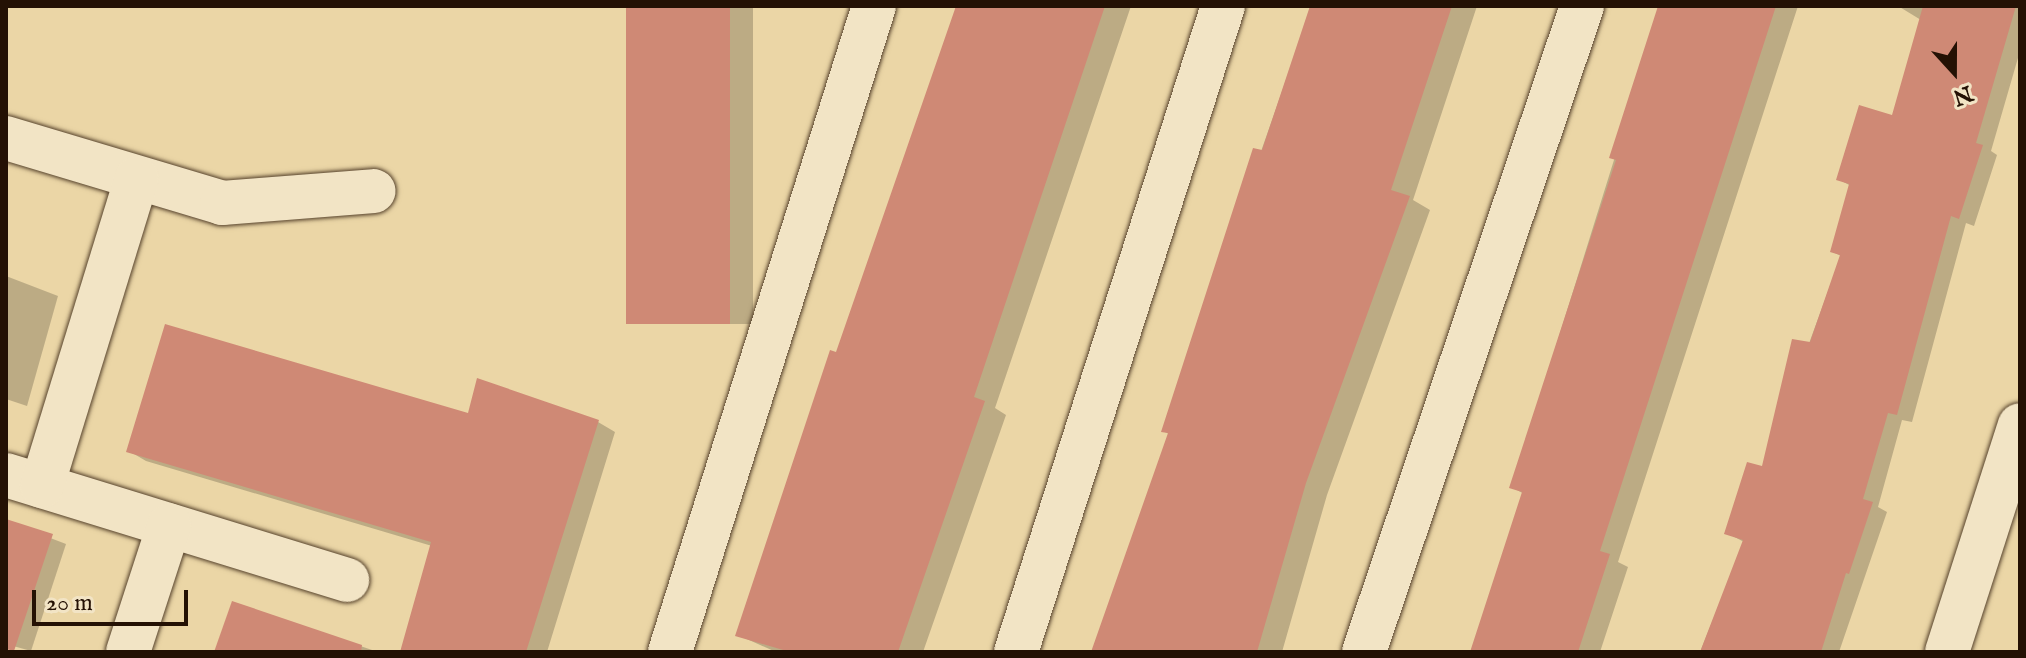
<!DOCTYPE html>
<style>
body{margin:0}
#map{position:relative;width:2026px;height:658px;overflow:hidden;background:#ebd6a6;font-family:"IM FELL English",serif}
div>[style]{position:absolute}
.shadow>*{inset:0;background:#0003;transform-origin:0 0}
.building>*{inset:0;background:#cf8975;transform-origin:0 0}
.roads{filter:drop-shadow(0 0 2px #56422c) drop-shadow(0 0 2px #56422c)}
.minor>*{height:44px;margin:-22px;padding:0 22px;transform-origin:22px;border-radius:22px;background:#f2e4c5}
span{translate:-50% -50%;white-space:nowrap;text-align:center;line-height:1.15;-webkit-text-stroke:6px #f2e4c5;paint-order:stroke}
.frame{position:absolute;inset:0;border:8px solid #241104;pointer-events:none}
.north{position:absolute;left:1914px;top:32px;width:80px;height:80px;-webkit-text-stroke:6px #f2e4c5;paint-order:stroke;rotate:159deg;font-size:22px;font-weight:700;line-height:32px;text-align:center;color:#241104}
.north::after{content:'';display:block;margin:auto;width:28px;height:36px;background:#241104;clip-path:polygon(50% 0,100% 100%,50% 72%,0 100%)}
.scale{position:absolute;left:32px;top:590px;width:156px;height:36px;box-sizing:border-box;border:4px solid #241104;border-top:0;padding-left:10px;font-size:24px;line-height:28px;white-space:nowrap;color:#241104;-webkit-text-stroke:6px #f2e4c5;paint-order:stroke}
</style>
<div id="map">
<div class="shadow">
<div style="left:630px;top:6px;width:123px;height:318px"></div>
<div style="clip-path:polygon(953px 6px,1131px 6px,995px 408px,1006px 415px,923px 652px,776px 652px,738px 635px,957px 9px)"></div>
<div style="clip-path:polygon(1312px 6px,1477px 6px,1413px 200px,1430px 210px,1327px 495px,1282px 652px,1093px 652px,1169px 434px,1163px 431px)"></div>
<div style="clip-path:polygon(1662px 6px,1798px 6px,1618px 562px,1628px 567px,1600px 652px,1472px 652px,1524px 494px,1512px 487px)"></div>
<div style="clip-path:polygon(1898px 6px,2020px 6px,2020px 51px,1991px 151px,1997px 155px,1974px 226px,1966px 223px,1912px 422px,1902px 420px,1878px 507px,1887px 512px,1839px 652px,1700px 652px,1744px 542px,1727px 533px,1763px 469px,1841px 256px,1833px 252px,1851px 186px,1838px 179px,1893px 118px,1921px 20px)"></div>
<div style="clip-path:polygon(6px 276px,58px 296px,27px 406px,6px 399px)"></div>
<div style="clip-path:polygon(469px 416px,598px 422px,615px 432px,547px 652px,402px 652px,432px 546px,146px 461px,129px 451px)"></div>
<div style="clip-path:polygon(6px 521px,66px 544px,31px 651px,6px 644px)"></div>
<div style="clip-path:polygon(233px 603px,378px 652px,216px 652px)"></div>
</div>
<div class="building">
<div style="left:626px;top:6px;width:104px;height:318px"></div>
<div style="clip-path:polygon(956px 6px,1105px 6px,974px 397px,985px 401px,898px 652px,790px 652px,735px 636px,830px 350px,836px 352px)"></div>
<div style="clip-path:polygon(1310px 6px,1452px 6px,1391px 190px,1410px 196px,1306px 483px,1257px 652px,1091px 652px,1168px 433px,1161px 432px,1253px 148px,1262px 150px)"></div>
<div style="clip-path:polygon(1658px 6px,1776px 6px,1600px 551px,1610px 554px,1578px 652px,1470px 652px,1522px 492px,1509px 488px,1616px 160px,1609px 158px)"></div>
<div style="clip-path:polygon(1923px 6px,2016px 6px,1976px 143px,1983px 145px,1959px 219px,1951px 216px,1897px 415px,1888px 413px,1863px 499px,1873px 502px,1849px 574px,1846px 573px,1821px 652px,1700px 652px,1743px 540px,1724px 534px,1747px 462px,1762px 466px,1792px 339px,1810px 342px,1840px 255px,1830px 252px,1849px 184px,1836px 180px,1859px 105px,1892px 115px)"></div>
<div style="clip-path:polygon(165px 324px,468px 413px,477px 378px,599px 420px,526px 652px,400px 652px,431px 542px,126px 452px)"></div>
<div style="clip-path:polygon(6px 519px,53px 534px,14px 651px,6px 649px)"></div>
<div style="clip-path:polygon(232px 601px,362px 645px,361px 652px,214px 652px)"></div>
</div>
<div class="roads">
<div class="minor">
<div style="left:6px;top:138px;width:226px;rotate:16.7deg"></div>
<div style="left:222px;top:203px;width:152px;rotate:-4.5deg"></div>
<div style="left:6px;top:475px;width:357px;rotate:17.1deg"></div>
<div style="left:42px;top:486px;width:322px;rotate:-72.9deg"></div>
<div style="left:128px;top:652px;width:133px;rotate:-72deg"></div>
<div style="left:670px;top:652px;width:677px;rotate:-72.47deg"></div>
<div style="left:1016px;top:652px;width:678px;rotate:-72.23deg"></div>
<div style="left:1364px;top:652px;width:682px;rotate:-71.35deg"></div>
<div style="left:1947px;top:652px;width:238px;rotate:-72.2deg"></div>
</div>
</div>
<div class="frame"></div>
<div class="north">N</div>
<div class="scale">20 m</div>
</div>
